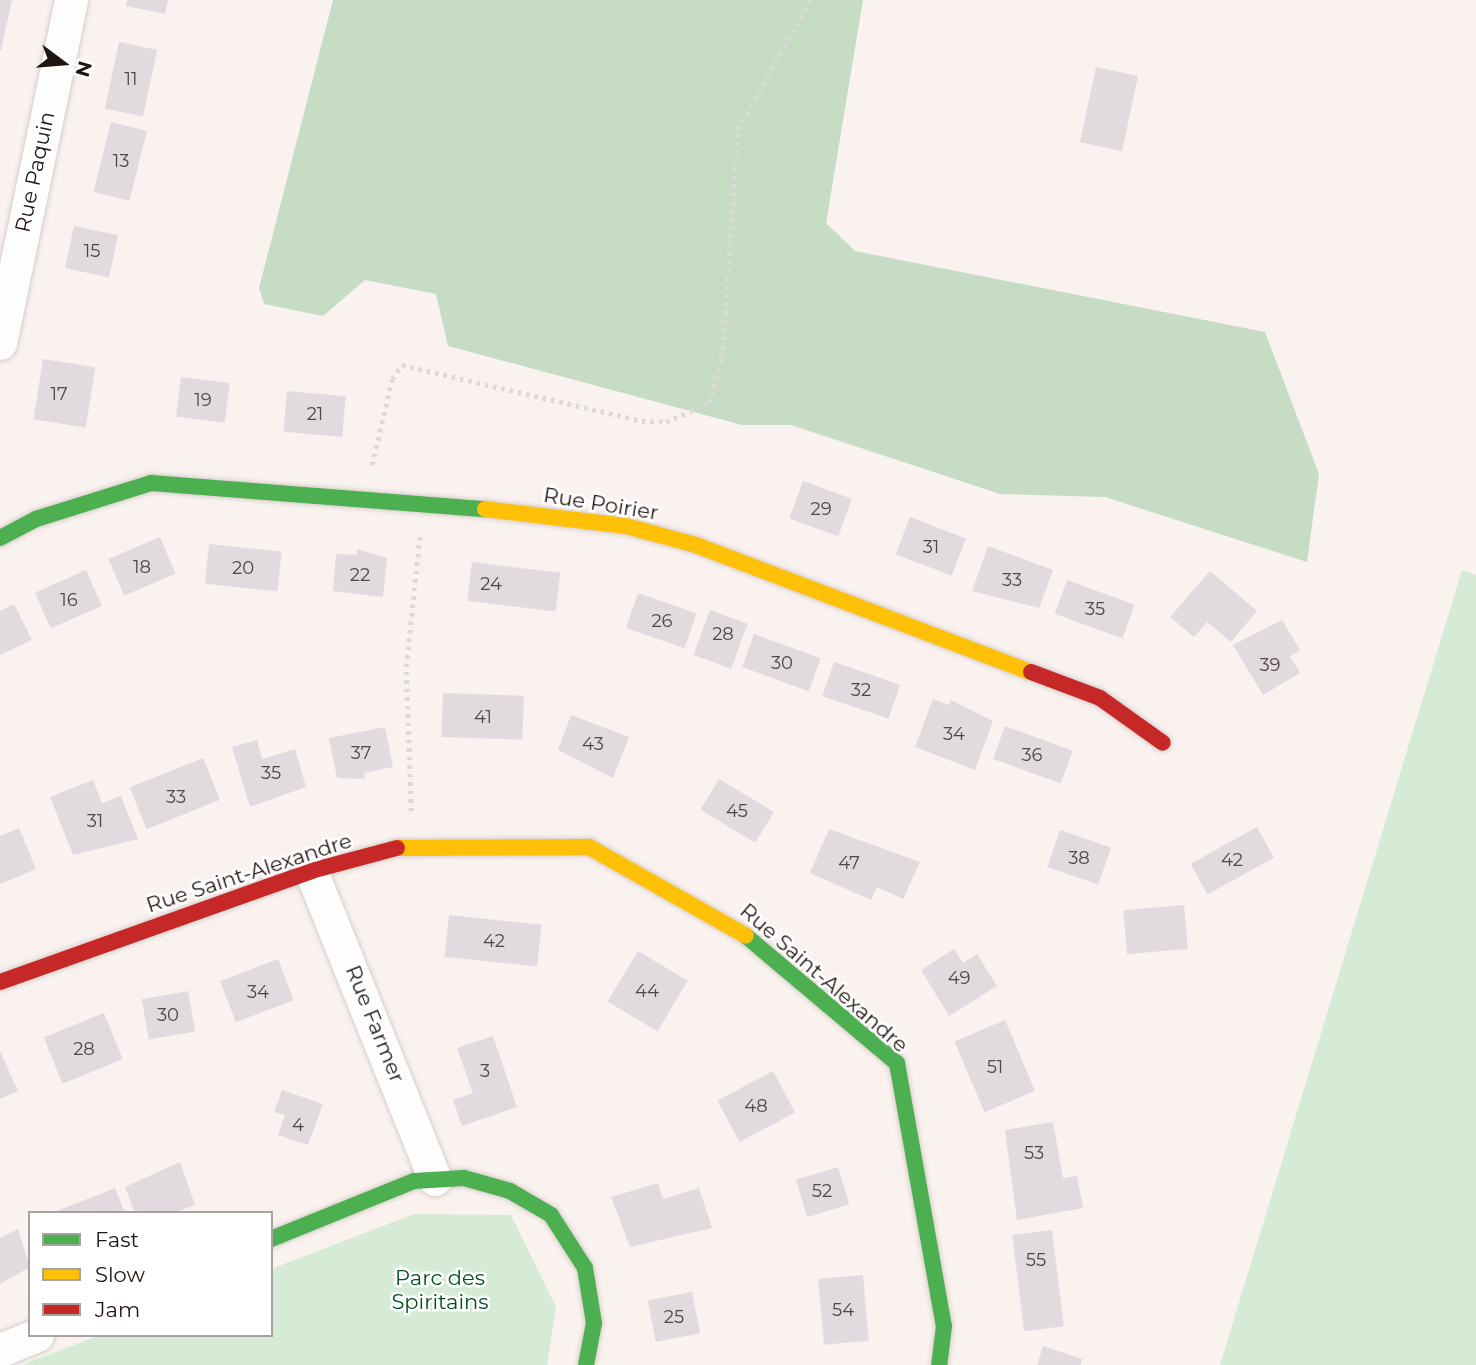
<!DOCTYPE html>
<style>
body{margin:0}
#map{position:relative;width:1476px;height:1365px;overflow:hidden;background:#f9f2ef;font-family:Montserrat,sans-serif}
div>[style]{position:absolute}
.green>*{inset:0;background:#d6ebd5}
.forest>*{inset:0;background:#c6dcc5}
.building>*{inset:0;background:#e1dbdf;transform-origin:0 0}
.path>*{height:4.5px;margin-top:-2.25px;transform-origin:0;background:repeating-linear-gradient(90deg,#dcdad9 0 3.5px,transparent 0 8.5px)}
.roads{filter:drop-shadow(0 0 2px #d7ceca) drop-shadow(0 0 2px #d7ceca)}
.street>*{height:33px;margin:-16.5px;padding:0 16.5px;transform-origin:16.5px;border-radius:16.5px;background:#fefdfd}
.fast>*{height:16px;margin:-8px;padding:0 8px;transform-origin:8px;border-radius:8px;background:#4caf50}
.slow>*{height:16px;margin:-8px;padding:0 8px;transform-origin:8px;border-radius:8px;background:#ffc107}
.jam>*{height:16px;margin:-8px;padding:0 8px;transform-origin:8px;border-radius:8px;background:#c62828}
span{translate:-50% -50%;white-space:nowrap;text-align:center;line-height:1.15;-webkit-text-stroke:5px #fff;paint-order:stroke}
.number-label{font-size:18px;color:#514846}
.number-label span{-webkit-text-stroke-width:0}
.street-label{font-size:21px;color:#201611}
.park-label{font-size:21px;color:#044f20}
.legend{position:absolute;left:28px;top:1211px;width:245px;height:126px;box-sizing:border-box;background:#fff;border:2px solid #a6a2a0;margin:0;padding:9px 12px;list-style:none;font-size:21px;color:#201611}
.legend li{display:flex;align-items:center;gap:14px;height:35px}
.legend b{width:35px;border:2px solid #a6a2a0}
.north{position:absolute;left:28px;top:28px;width:70px;height:70px;-webkit-text-stroke:5px #fff;paint-order:stroke;rotate:106deg;font-size:19px;font-weight:700;line-height:28px;text-align:center;color:#201611}
.north::after{content:'';display:block;margin:auto;width:24px;height:32px;background:#201611;clip-path:polygon(50% 0,100% 100%,50% 72%,0 100%)}
</style>
<div id="map">
<div class="green">
<div style="clip-path:polygon(1462px 570px,1476px 575px,1476px 1365px,1220px 1365px)"></div>
<div style="clip-path:polygon(414px 1214px,511px 1215px,556px 1307px,547px 1365px,22px 1365px,100px 1335px,271px 1335px,271px 1269px)"></div>
</div>
<div class="forest">
<div style="clip-path:polygon(333px 0,863px 0,826px 223px,855px 251px,1265px 332px,1319px 474px,1307px 562px,1105px 497px,1000px 494px,791px 425px,742px 425px,448px 346px,436px 294px,365px 280px,323px 316px,264px 304px,259px 288px)"></div>
</div>
<div class="building">
<div style="clip-path:polygon(0 0,12px 0,1px 50px,0 50px)"></div>
<div style="clip-path:polygon(127px 0,168px 0,165px 14px,126px 6px)"></div>
<div style="left:119px;top:42px;width:39px;height:68px;rotate:12deg"></div>
<div style="left:1096px;top:67px;width:43px;height:77px;rotate:12deg"></div>
<div style="left:111px;top:122px;width:37px;height:72px;rotate:14deg"></div>
<div style="left:74px;top:226px;width:45px;height:43px;rotate:12deg"></div>
<div style="left:43px;top:359px;width:53px;height:61px;rotate:9deg"></div>
<div style="left:181px;top:377px;width:49px;height:40px;rotate:7deg"></div>
<div style="left:287px;top:391px;width:59px;height:41px;rotate:5deg"></div>
<div style="left:803px;top:481px;width:52px;height:40px;rotate:20deg"></div>
<div style="left:910px;top:517px;width:60px;height:40px;rotate:21deg"></div>
<div style="left:160px;top:537px;width:40px;height:56px;rotate:67deg"></div>
<div style="left:209px;top:544px;width:73px;height:40px;rotate:6deg"></div>
<div style="clip-path:polygon(988px 546px,1053px 570px,1039px 608px,972px 591px)"></div>
<div style="clip-path:polygon(357px 549px,387px 558px,383px 597px,333px 591px,336px 554px,357px 555px)"></div>
<div style="left:472px;top:562px;width:89px;height:39px;rotate:7deg"></div>
<div style="left:86px;top:570px;width:39px;height:56px;rotate:66deg"></div>
<div style="clip-path:polygon(1210px 571px,1257px 611px,1231px 642px,1207px 622px,1194px 637px,1170px 617px)"></div>
<div style="left:1067px;top:580px;width:72px;height:36px;rotate:20deg"></div>
<div style="left:638px;top:593px;width:62px;height:37px;rotate:19deg"></div>
<div style="clip-path:polygon(14px 604px,32px 640px,0 655px,0 611px)"></div>
<div style="left:710px;top:610px;width:40px;height:48px;rotate:20deg"></div>
<div style="clip-path:polygon(1282px 620px,1300px 650px,1290px 656px,1300px 673px,1263px 695px,1233px 645px)"></div>
<div style="left:754px;top:634px;width:71px;height:35px;rotate:20deg"></div>
<div style="left:834px;top:662px;width:70px;height:36px;rotate:19deg"></div>
<div style="left:443px;top:693px;width:81px;height:44px;rotate:2deg"></div>
<div style="clip-path:polygon(933px 699px,949px 705px,951px 700px,993px 721px,975px 770px,915px 747px)"></div>
<div style="clip-path:polygon(571px 715px,629px 737px,613px 778px,558px 750px)"></div>
<div style="left:1005px;top:726px;width:72px;height:35px;rotate:20deg"></div>
<div style="clip-path:polygon(385px 727px,393px 767px,364px 773px,365px 779px,337px 778px,329px 738px)"></div>
<div style="clip-path:polygon(257px 740px,262px 759px,295px 749px,306px 787px,250px 807px,232px 747px)"></div>
<div style="left:203px;top:758px;width:45px;height:79px;rotate:68deg"></div>
<div style="left:719px;top:779px;width:64px;height:36px;rotate:31deg"></div>
<div style="clip-path:polygon(93px 780px,102px 803px,121px 796px,138px 839px,73px 855px,50px 797px)"></div>
<div style="left:1257px;top:827px;width:35px;height:76px;rotate:61deg"></div>
<div style="clip-path:polygon(19px 828px,36px 869px,0 884px,0 836px)"></div>
<div style="clip-path:polygon(829px 829px,920px 862px,903px 899px,877px 887px,871px 900px,810px 873px)"></div>
<div style="left:1060px;top:830px;width:54px;height:39px;rotate:19deg"></div>
<div style="left:1184px;top:905px;width:44px;height:61px;rotate:85deg"></div>
<div style="left:449px;top:915px;width:93px;height:42px;rotate:6deg"></div>
<div style="clip-path:polygon(954px 949px,963px 963px,977px 954px,997px 986px,949px 1016px,921px 970px)"></div>
<div style="left:638px;top:951px;width:58px;height:59px;rotate:31deg"></div>
<div style="left:278px;top:959px;width:44px;height:62px;rotate:69deg"></div>
<div style="left:188px;top:991px;width:41px;height:47px;rotate:80deg"></div>
<div style="left:104px;top:1013px;width:50px;height:65px;rotate:68deg"></div>
<div style="left:1005px;top:1020px;width:77px;height:55px;rotate:67deg"></div>
<div style="clip-path:polygon(493px 1036px,517px 1107px,462px 1126px,453px 1100px,473px 1093px,457px 1048px)"></div>
<div style="clip-path:polygon(0 1051px,18px 1091px,0 1099px)"></div>
<div style="left:773px;top:1071px;width:47px;height:63px;rotate:62deg"></div>
<div style="clip-path:polygon(282px 1090px,323px 1104px,308px 1145px,278px 1135px,285px 1115px,274px 1112px)"></div>
<div style="clip-path:polygon(1053px 1122px,1063px 1178px,1077px 1176px,1083px 1208px,1017px 1220px,1005px 1130px)"></div>
<div style="clip-path:polygon(180px 1162px,195px 1205px,173px 1213px,135px 1213px,125px 1187px)"></div>
<div style="left:838px;top:1167px;width:39px;height:44px;rotate:73deg"></div>
<div style="clip-path:polygon(658px 1183px,663px 1199px,699px 1188px,712px 1228px,630px 1247px,611px 1197px)"></div>
<div style="clip-path:polygon(115px 1188px,125px 1213px,52px 1213px)"></div>
<div style="clip-path:polygon(18px 1229px,30px 1267px,0 1284px,0 1238px)"></div>
<div style="left:1052px;top:1230px;width:97px;height:40px;rotate:83deg"></div>
<div style="left:863px;top:1275px;width:66px;height:45px;rotate:85deg"></div>
<div style="left:692px;top:1292px;width:42px;height:45px;rotate:79deg"></div>
<div style="clip-path:polygon(1043px 1346px,1082px 1359px,1080px 1365px,1037px 1365px)"></div>
</div>
<div class="path">
<div style="left:372px;top:465px;width:88px;rotate:-76.9deg"></div>
<div style="left:392px;top:379px;width:17px;rotate:-54deg"></div>
<div style="left:402px;top:365px;width:246px;rotate:13.1deg"></div>
<div style="left:642px;top:421px;width:24px;rotate:2deg"></div>
<div style="left:666px;top:422px;width:47px;rotate:-23.8deg"></div>
<div style="left:709px;top:403px;width:48px;rotate:-74.2deg"></div>
<div style="left:722px;top:357px;width:229px;rotate:-86deg"></div>
<div style="left:738px;top:129px;width:148px;rotate:-60.8deg"></div>
<div style="left:411px;top:811px;width:144px;rotate:-92deg"></div>
<div style="left:406px;top:667px;width:134px;rotate:-84deg"></div>
</div>
<div class="roads">
<div class="street">
<div style="left:0;top:343px;width:350px;rotate:-78.3deg"></div>
<div style="left:311px;top:871px;width:332px;rotate:68.1deg"></div>
<div style="left:0;top:1350px;width:40px;rotate:-22deg"></div>
</div>
<div class="fast">
<div style="left:0;top:538px;width:41px;rotate:-27.8deg"></div>
<div style="left:36px;top:519px;width:121px;rotate:-17.4deg"></div>
<div style="left:151px;top:483px;width:335px;rotate:4.5deg"></div>
<div style="left:746px;top:936px;width:197px;rotate:40.1deg"></div>
<div style="left:897px;top:1063px;width:267px;rotate:79.9deg"></div>
<div style="left:944px;top:1326px;width:39px;rotate:97deg"></div>
<div style="left:271px;top:1239px;width:154px;rotate:-22.1deg"></div>
<div style="left:414px;top:1181px;width:50px;rotate:-3.4deg"></div>
<div style="left:464px;top:1178px;width:48px;rotate:15.8deg"></div>
<div style="left:510px;top:1191px;width:48px;rotate:30.3deg"></div>
<div style="left:551px;top:1215px;width:63px;rotate:57.3deg"></div>
<div style="left:585px;top:1268px;width:56px;rotate:80.7deg"></div>
<div style="left:594px;top:1323px;width:43px;rotate:100.8deg"></div>
</div>
<div class="slow">
<div style="left:485px;top:509px;width:142px;rotate:6.9deg"></div>
<div style="left:626px;top:526px;width:73px;rotate:15.2deg"></div>
<div style="left:696px;top:545px;width:358px;rotate:20.8deg"></div>
<div style="left:397px;top:848px;width:192px;rotate:-0.3deg"></div>
<div style="left:589px;top:847px;width:180px;rotate:29.5deg"></div>
</div>
<div class="jam">
<div style="left:1031px;top:672px;width:74px;rotate:20.6deg"></div>
<div style="left:1100px;top:698px;width:77px;rotate:35.5deg"></div>
<div style="left:0;top:982px;width:330px;rotate:-19.6deg"></div>
<div style="left:311px;top:871px;width:89px;rotate:-15deg"></div>
</div>
</div>
<div class="number-label">
<span style="left:131px;top:79px">11</span>
<span style="left:121px;top:161px">13</span>
<span style="left:92px;top:251px">15</span>
<span style="left:59px;top:394px">17</span>
<span style="left:203px;top:400px">19</span>
<span style="left:315px;top:414px">21</span>
<span style="left:821px;top:509px">29</span>
<span style="left:931px;top:547px">31</span>
<span style="left:142px;top:567px">18</span>
<span style="left:243px;top:568px">20</span>
<span style="left:360px;top:575px">22</span>
<span style="left:1012px;top:580px">33</span>
<span style="left:491px;top:584px">24</span>
<span style="left:69px;top:600px">16</span>
<span style="left:1095px;top:609px">35</span>
<span style="left:662px;top:621px">26</span>
<span style="left:723px;top:634px">28</span>
<span style="left:782px;top:663px">30</span>
<span style="left:1270px;top:665px">39</span>
<span style="left:861px;top:690px">32</span>
<span style="left:483px;top:717px">41</span>
<span style="left:954px;top:734px">34</span>
<span style="left:593px;top:744px">43</span>
<span style="left:361px;top:753px">37</span>
<span style="left:1032px;top:755px">36</span>
<span style="left:271px;top:773px">35</span>
<span style="left:176px;top:797px">33</span>
<span style="left:737px;top:811px">45</span>
<span style="left:95px;top:821px">31</span>
<span style="left:1079px;top:858px">38</span>
<span style="left:1232px;top:860px">42</span>
<span style="left:849px;top:863px">47</span>
<span style="left:494px;top:941px">42</span>
<span style="left:959px;top:978px">49</span>
<span style="left:647px;top:991px">44</span>
<span style="left:258px;top:992px">34</span>
<span style="left:168px;top:1015px">30</span>
<span style="left:84px;top:1049px">28</span>
<span style="left:995px;top:1067px">51</span>
<span style="left:485px;top:1071px">3</span>
<span style="left:756px;top:1106px">48</span>
<span style="left:298px;top:1125px">4</span>
<span style="left:1034px;top:1153px">53</span>
<span style="left:822px;top:1191px">52</span>
<span style="left:1036px;top:1260px">55</span>
<span style="left:843px;top:1310px">54</span>
<span style="left:674px;top:1317px">25</span>
</div>
<div class="street-label">
<span style="left:35px;top:172px;rotate:-78deg">Rue Paquin</span>
<span style="left:601px;top:504px;rotate:9deg">Rue Poirier</span>
<span style="left:249px;top:873px;rotate:-18deg">Rue Saint-Alexandre</span>
<span style="left:824px;top:978px;rotate:41deg">Rue Saint-Alexandre</span>
<span style="left:375px;top:1024px;rotate:68deg">Rue Farmer</span>
</div>
<div class="park-label">
<span style="left:440px;top:1290px">Parc des<br>Spiritains</span>
</div>
<ul class="legend">
<li><b style="height:9px;background:#4caf50"></b>Fast</li>
<li><b style="height:9px;background:#ffc107"></b>Slow</li>
<li><b style="height:9px;background:#c62828"></b>Jam</li>
</ul>
<div class="north">N</div>
</div>
